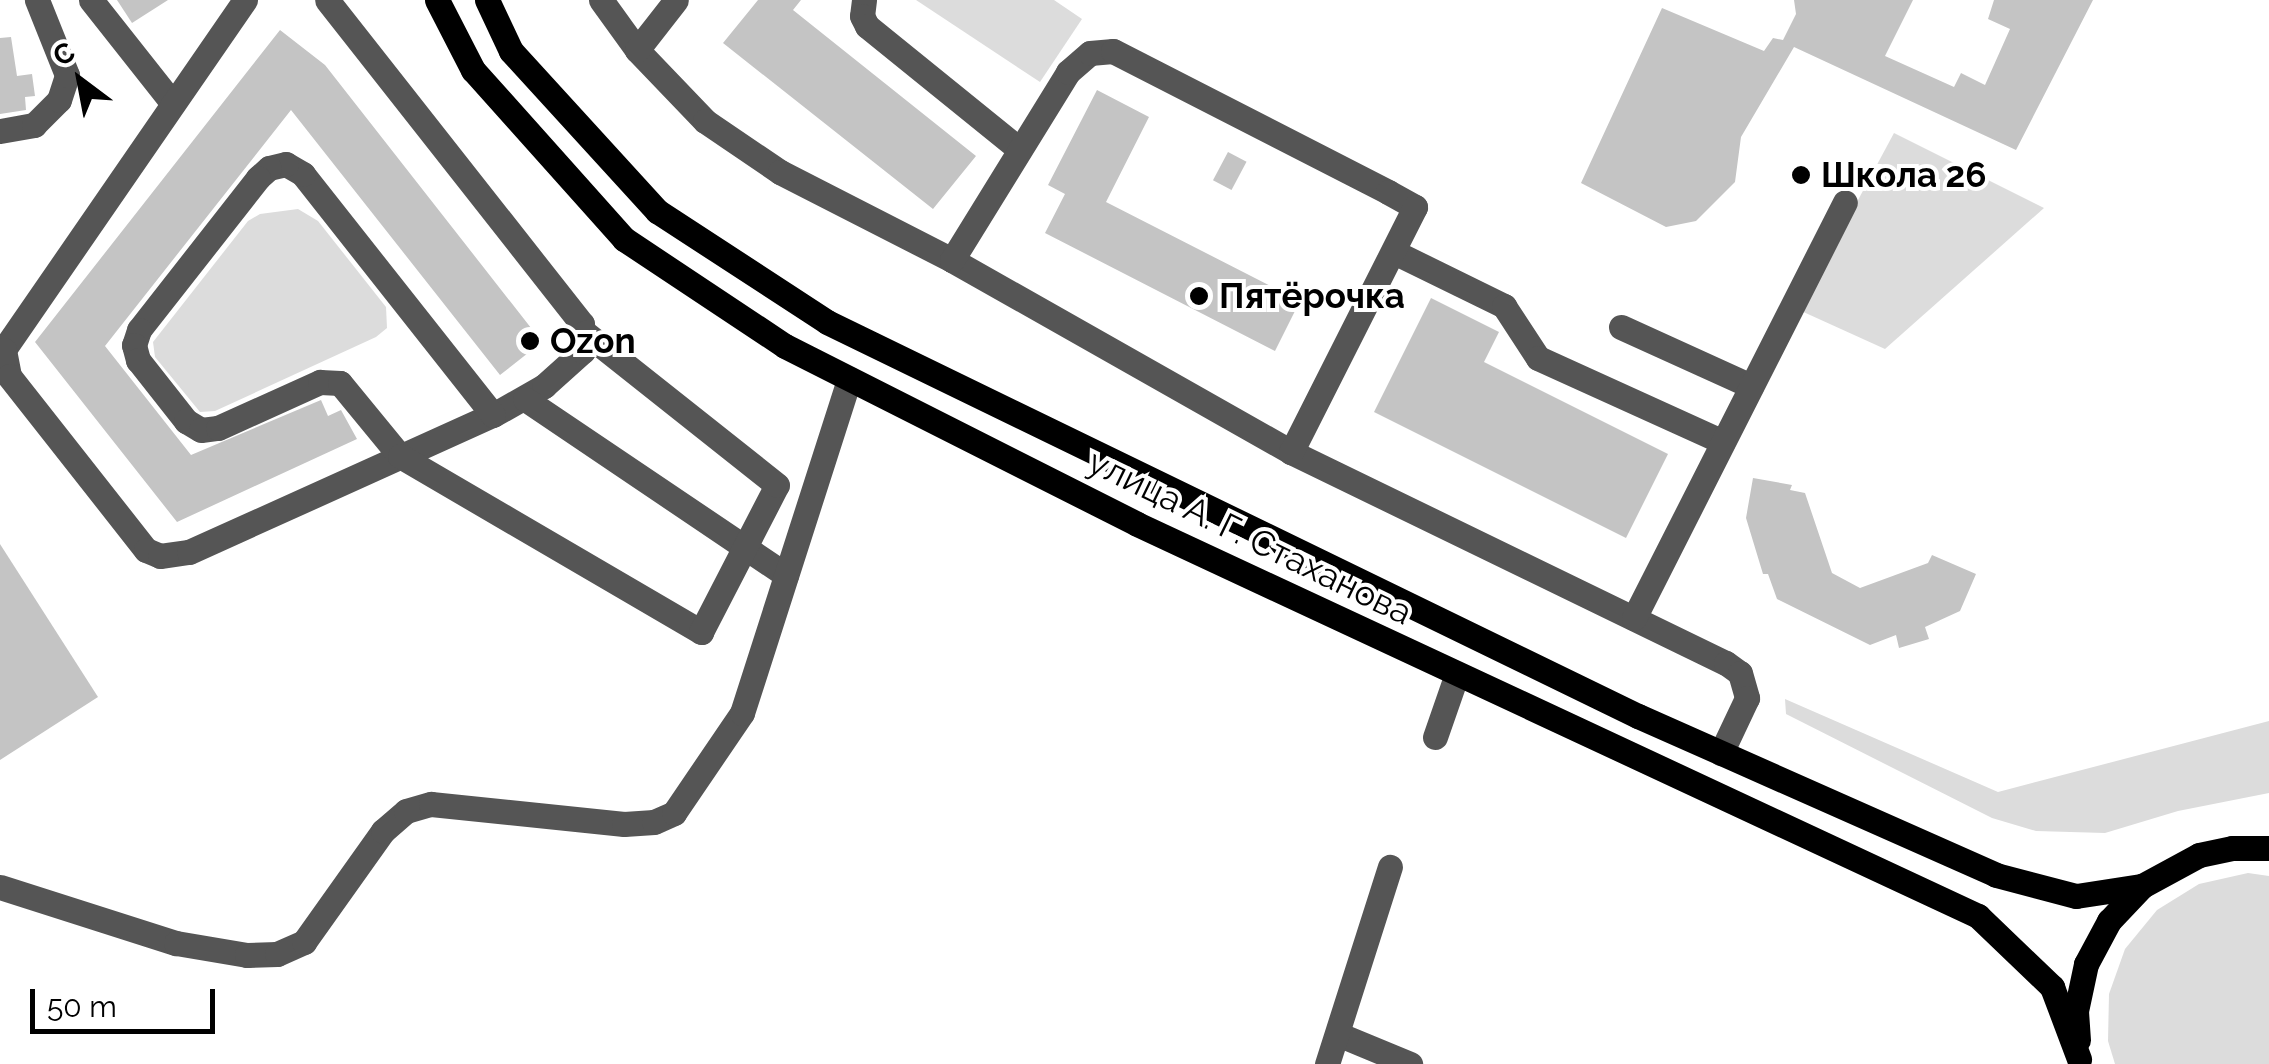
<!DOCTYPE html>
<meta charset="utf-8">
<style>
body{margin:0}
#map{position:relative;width:2269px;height:1064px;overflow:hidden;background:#fff;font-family:Raleway,sans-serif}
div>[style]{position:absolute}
.green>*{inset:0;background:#dcdcdc}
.building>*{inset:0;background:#c4c4c4;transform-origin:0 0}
.minor>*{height:25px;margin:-12.5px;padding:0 12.5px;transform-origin:12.5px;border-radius:12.5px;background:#555}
.major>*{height:25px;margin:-12.5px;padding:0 12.5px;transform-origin:12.5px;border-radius:12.5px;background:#000}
.dots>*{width:28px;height:28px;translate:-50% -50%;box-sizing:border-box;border:5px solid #fff;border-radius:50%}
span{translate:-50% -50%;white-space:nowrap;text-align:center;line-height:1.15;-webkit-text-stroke:8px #fff;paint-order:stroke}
.poi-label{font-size:35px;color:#000;font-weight:700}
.left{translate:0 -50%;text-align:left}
.street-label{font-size:35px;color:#000}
.north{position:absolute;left:30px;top:30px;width:100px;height:100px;-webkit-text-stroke:8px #fff;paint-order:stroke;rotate:328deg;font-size:28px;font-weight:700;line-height:40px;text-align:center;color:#000}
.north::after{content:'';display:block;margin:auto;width:35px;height:45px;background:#000;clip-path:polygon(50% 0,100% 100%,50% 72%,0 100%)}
.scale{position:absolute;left:30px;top:989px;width:185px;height:45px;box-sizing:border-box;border:5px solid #000;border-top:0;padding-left:12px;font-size:30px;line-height:35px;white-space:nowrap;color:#000;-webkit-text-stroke:8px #fff;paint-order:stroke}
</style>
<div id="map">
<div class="green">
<div style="clip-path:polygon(916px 0,1054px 0,1082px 19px,1040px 82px)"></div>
<div style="clip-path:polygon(1894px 133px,2044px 208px,1885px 349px,1799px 310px)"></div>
<div style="clip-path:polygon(298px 209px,318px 221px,386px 307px,387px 328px,376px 337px,215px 411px,200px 412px,155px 357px,153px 342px,248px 221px,260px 214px)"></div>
<div style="clip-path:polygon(1785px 699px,1998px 792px,2269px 721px,2269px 793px,2178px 811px,2105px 833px,2036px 831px,1992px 818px,1786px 714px)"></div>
<div style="clip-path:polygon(2248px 873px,2269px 876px,2269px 1064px,2115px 1064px,2108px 1041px,2109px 994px,2125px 949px,2157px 910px,2199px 884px)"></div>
</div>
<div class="building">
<div style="clip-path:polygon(117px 0,168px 0,132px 23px)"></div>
<div style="clip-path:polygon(758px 0,801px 0,793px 10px,976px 156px,933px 209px,723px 43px)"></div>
<div style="clip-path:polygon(1794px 0,1913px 0,1885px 56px,1954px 87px,1961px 73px,1985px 85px,2010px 29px,1988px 19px,1994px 0,2093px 0,2016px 150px,1794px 47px,1741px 137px,1735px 182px,1696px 221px,1666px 227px,1581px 183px,1662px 8px,1764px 51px,1773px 38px,1783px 40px,1796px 14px)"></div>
<div style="clip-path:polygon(280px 30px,325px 65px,542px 342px,500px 375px,291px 110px,105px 346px,191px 455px,321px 400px,328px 416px,341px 410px,357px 439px,177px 522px,35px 342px)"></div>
<div style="clip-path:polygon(11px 37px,17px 76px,32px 74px,35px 96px,25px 97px,26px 110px,0 114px,0 38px)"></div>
<div style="clip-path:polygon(1097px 90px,1149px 117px,1106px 202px,1300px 301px,1275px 351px,1045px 233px,1065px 194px,1048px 185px)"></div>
<div style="left:1228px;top:152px;width:21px;height:32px;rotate:28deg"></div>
<div style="clip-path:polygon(1431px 298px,1499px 332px,1484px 362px,1668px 454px,1626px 538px,1374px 412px)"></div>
<div style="clip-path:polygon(1753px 478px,1792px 485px,1790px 490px,1805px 493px,1832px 573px,1860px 588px,1928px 563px,1932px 555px,1976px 574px,1960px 611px,1925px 627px,1929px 639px,1899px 648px,1896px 635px,1870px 645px,1777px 599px,1768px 574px,1763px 574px,1746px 518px)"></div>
<div style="clip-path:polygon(0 544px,98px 697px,0 760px)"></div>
</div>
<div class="minor">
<div style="left:91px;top:0;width:132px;rotate:51.7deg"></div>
<div style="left:245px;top:0;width:425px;rotate:124.6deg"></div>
<div style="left:4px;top:350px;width:26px;rotate:79deg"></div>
<div style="left:9px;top:376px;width:221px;rotate:51.8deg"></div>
<div style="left:146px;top:550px;width:15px;rotate:23deg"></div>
<div style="left:160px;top:556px;width:29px;rotate:-8deg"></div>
<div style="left:189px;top:552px;width:333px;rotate:-24.3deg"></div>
<div style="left:493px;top:415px;width:59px;rotate:-29.6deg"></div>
<div style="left:544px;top:386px;width:52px;rotate:-41.9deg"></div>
<div style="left:583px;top:351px;width:27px;rotate:-92deg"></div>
<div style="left:582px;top:324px;width:412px;rotate:-128.2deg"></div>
<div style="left:601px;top:0;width:62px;rotate:54.2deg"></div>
<div style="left:637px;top:50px;width:98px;rotate:46.2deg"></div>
<div style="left:705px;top:121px;width:91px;rotate:34.2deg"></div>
<div style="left:780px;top:172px;width:193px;rotate:27.1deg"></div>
<div style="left:952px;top:260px;width:390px;rotate:29.5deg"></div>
<div style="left:1291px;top:452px;width:483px;rotate:25.9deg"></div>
<div style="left:1726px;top:663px;width:17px;rotate:36deg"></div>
<div style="left:1740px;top:673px;width:26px;rotate:74deg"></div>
<div style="left:1747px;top:698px;width:61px;rotate:115.3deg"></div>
<div style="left:864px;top:0;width:16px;rotate:97deg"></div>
<div style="left:862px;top:16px;width:11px;rotate:63deg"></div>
<div style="left:867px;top:26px;width:196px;rotate:39deg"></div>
<div style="left:637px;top:50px;width:63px;rotate:-52deg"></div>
<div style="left:0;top:131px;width:35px;rotate:-10deg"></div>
<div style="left:34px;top:125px;width:35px;rotate:-45deg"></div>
<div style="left:59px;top:100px;width:26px;rotate:-72deg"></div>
<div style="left:67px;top:75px;width:81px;rotate:-111.8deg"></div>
<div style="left:1394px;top:252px;width:123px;rotate:26.1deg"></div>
<div style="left:1504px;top:306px;width:62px;rotate:56.8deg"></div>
<div style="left:1538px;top:358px;width:203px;rotate:24.4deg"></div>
<div style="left:952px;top:260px;width:221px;rotate:-58.3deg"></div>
<div style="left:1068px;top:72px;width:29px;rotate:-41deg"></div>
<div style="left:1090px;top:53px;width:23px;rotate:-5deg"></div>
<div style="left:1113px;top:51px;width:309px;rotate:27.1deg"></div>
<div style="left:1388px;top:192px;width:31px;rotate:29deg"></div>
<div style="left:1415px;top:207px;width:275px;rotate:116.8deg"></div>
<div style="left:1621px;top:327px;width:143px;rotate:24.4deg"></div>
<div style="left:525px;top:399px;width:315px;rotate:34deg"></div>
<div style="left:493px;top:415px;width:307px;rotate:-128.3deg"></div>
<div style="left:303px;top:174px;width:20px;rotate:-150deg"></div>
<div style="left:286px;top:164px;width:17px;rotate:167deg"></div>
<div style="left:269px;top:168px;width:15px;rotate:138deg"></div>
<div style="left:258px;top:178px;width:193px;rotate:128.1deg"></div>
<div style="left:139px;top:330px;width:16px;rotate:108deg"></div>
<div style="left:134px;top:345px;width:16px;rotate:75deg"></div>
<div style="left:138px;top:360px;width:78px;rotate:51.8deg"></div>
<div style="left:186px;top:421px;width:17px;rotate:31deg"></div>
<div style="left:201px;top:430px;width:17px;rotate:-7deg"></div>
<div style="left:218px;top:428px;width:112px;rotate:-24.3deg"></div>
<div style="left:320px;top:382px;width:20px;rotate:3deg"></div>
<div style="left:340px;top:383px;width:94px;rotate:50.6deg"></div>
<div style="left:400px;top:456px;width:349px;rotate:30.3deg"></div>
<div style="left:701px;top:632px;width:165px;rotate:-62.7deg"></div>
<div style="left:777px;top:485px;width:245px;rotate:-141.6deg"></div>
<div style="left:1634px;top:618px;width:466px;rotate:-63.1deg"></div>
<div style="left:1435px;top:737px;width:67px;rotate:-70.8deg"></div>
<div style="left:0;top:887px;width:185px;rotate:17.7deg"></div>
<div style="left:176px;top:943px;width:72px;rotate:9.6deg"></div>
<div style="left:247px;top:955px;width:30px;rotate:-2deg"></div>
<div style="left:277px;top:954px;width:30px;rotate:-24deg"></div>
<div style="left:304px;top:942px;width:136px;rotate:-54.6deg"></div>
<div style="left:383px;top:831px;width:30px;rotate:-41deg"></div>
<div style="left:406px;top:811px;width:26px;rotate:-16deg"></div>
<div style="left:431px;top:804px;width:194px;rotate:5.9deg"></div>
<div style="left:624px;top:824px;width:30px;rotate:-4deg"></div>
<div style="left:654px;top:822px;width:22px;rotate:-24deg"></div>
<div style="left:674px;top:813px;width:121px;rotate:-55.8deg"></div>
<div style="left:742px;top:713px;width:351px;rotate:-72.2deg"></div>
<div style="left:1340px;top:1035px;width:76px;rotate:22.5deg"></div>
<div style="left:1327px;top:1064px;width:207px;rotate:-72.3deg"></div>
</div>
<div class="major">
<div style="left:437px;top:0;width:79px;rotate:62.8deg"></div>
<div style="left:473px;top:70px;width:227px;rotate:48.2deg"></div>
<div style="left:624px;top:239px;width:193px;rotate:33.6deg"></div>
<div style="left:785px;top:346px;width:394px;rotate:26.8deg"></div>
<div style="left:1137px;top:524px;width:928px;rotate:24.99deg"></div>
<div style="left:1978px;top:916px;width:103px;rotate:43.8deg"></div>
<div style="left:2052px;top:987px;width:77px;rotate:69.4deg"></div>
<div style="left:487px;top:0;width:56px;rotate:64.8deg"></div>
<div style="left:511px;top:51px;width:217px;rotate:47.6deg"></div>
<div style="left:657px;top:211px;width:203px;rotate:33.1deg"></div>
<div style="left:827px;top:322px;width:902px;rotate:25.91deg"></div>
<div style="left:1638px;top:716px;width:392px;rotate:23.9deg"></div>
<div style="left:1996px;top:875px;width:83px;rotate:14.7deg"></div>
<div style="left:2076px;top:896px;width:67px;rotate:-8.6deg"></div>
<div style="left:2078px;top:1040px;width:29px;rotate:-94deg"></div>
<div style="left:2076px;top:1011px;width:48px;rotate:-78deg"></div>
<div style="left:2086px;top:964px;width:49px;rotate:-61.9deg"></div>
<div style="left:2109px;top:921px;width:48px;rotate:-46.7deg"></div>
<div style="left:2142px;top:886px;width:65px;rotate:-28.5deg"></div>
<div style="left:2199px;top:855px;width:34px;rotate:-12deg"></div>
<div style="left:2232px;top:848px;width:37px"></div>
</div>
<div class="dots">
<div style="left:1801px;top:175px;background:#000"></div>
<div style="left:1199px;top:296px;background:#000"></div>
<div style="left:530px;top:341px;background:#000"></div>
</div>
<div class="poi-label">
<span class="left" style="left:1821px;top:175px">Школа 26</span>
<span class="left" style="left:1219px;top:296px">Пятёрочка</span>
<span class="left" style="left:550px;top:341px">Ozon</span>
</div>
<div class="street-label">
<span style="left:1250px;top:537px;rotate:26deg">улица А. Г. Стаханова</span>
</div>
<div class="north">С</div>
<div class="scale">50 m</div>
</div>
